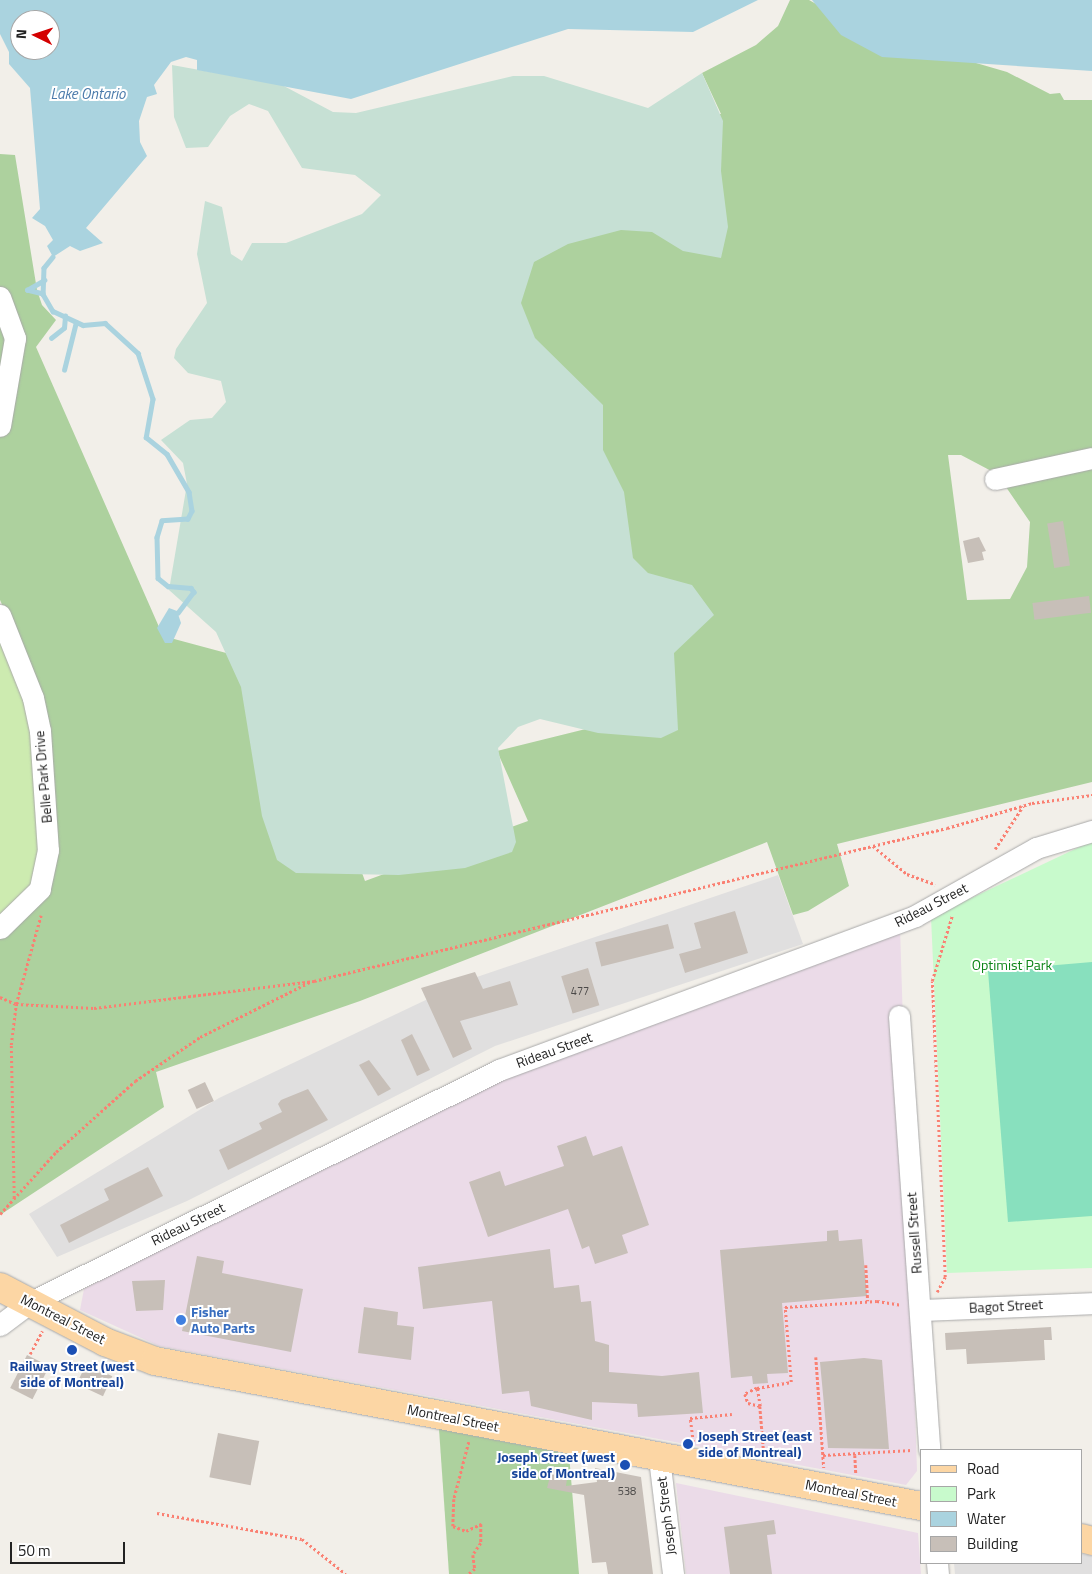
<!DOCTYPE html>
<style>
body{margin:0}
#map{position:relative;width:1092px;height:1574px;overflow:hidden;background:#f2efe9;font-family:"Titillium Web",sans-serif}
div>[style]{position:absolute}
.residential>*{inset:0;background:#e0dfdf}
.industrial>*{inset:0;background:#ebdbe8}
.grass>*{inset:0;background:#cdebb0}
.forest>*{inset:0;background:#add19e}
.wetland>*{inset:0;background:#c6e0d4}
.park>*{inset:0;background:#c8facc}
.pitch>*{inset:0;background:#88e0be}
.water>*{inset:0;background:#aad3df}
.stream>*{height:4.5px;margin:-2.25px;padding:0 2.25px;transform-origin:2.25px;border-radius:2.25px;background:#aad3df}
.building>*{inset:0;background:#c7bfb8;transform-origin:0 0}
.path>*{height:2.5px;margin-top:-1.25px;transform-origin:0;background:repeating-linear-gradient(90deg,#fa8072 0 2.5px,transparent 0 5px)}
.roads{filter:drop-shadow(0 0 1px #a9a9a9) drop-shadow(0 0 1px #a9a9a9)}
.minor>*{height:21px;margin:-10.5px;padding:0 10.5px;transform-origin:10.5px;border-radius:10.5px;background:#fff}
.major>*{height:28px;margin:-14px;padding:0 14px;transform-origin:14px;border-radius:14px;background:#fcd6a4}
.dots>*{width:14px;height:14px;translate:-50% -50%;box-sizing:border-box;border:2px solid #fff;border-radius:50%}
span{translate:-50% -50%;white-space:nowrap;text-align:center;line-height:1.15;-webkit-text-stroke:4px #fff;paint-order:stroke}
.number-label{font-size:11px;color:#4b4948}
.number-label span{-webkit-text-stroke-width:0}
.street-label{font-size:14px;color:#222}
.park-label{font-size:14px;color:#0c8416}
.shop-label{font-size:14px;color:#366cbe;font-weight:700}
.left{translate:0 -50%;text-align:left}
.transit-label{font-size:14px;color:#164399;font-weight:700}
.right{translate:-100% -50%;text-align:right}
.water-label{font-size:15px;color:#4a7aab;font-style:italic}
.legend{position:absolute;left:920px;top:1449px;width:162px;height:115px;box-sizing:border-box;background:#fff;border:1px solid #a7a7a7;margin:0;padding:6px 9px;list-style:none;font-size:15px;color:#222}
.legend li{display:flex;align-items:center;gap:10px;height:25px}
.legend b{width:25px;border:1px solid #a7a7a7}
.north{position:absolute;left:10px;top:10px;width:50px;height:50px;box-sizing:border-box;background:#fff;border:1px solid #a7a7a7;border-radius:50%;rotate:274deg;font-size:14px;font-weight:700;line-height:20px;text-align:center;color:#222}
.north::after{content:'';display:block;margin:auto;width:18px;height:22px;background:#d40000;clip-path:polygon(50% 0,100% 100%,50% 72%,0 100%)}
.scale{position:absolute;left:10px;top:1542px;width:115px;height:22px;box-sizing:border-box;border:2px solid #222;border-top:0;padding-left:6px;font-size:15px;line-height:18px;white-space:nowrap;color:#222;-webkit-text-stroke:4px #fff;paint-order:stroke}
</style>
<div id="map">
<div class="residential">
<div style="clip-path:polygon(778px 875px,803px 944px,495px 1046px,187px 1201px,57px 1257px,29px 1214px,219px 1098px,468px 980px)"></div>
<div style="clip-path:polygon(1081px 1554px,1092px 1556px,1092px 1574px,955px 1574px,954px 1563px,1081px 1563px)"></div>
</div>
<div class="industrial">
<div style="clip-path:polygon(900px 928px,917px 1471px,906px 1485px,159px 1346px,80px 1310px,84px 1289px,340px 1153px,535px 1065px)"></div>
<div style="clip-path:polygon(676px 1483px,918px 1533px,921px 1574px,686px 1574px)"></div>
</div>
<div class="grass">
<div style="clip-path:polygon(0 626px,30px 706px,42px 847px,29px 895px,0 921px)"></div>
</div>
<div class="forest">
<div style="clip-path:polygon(evenodd,790px 0,809px 0,897px 49px,952px 56px,1007px 72px,1050px 94px,1060px 93px,1064px 100px,1092px 100px,1092px 782px,837px 844px,849px 886px,808px 911px,793px 915px,767px 842px,360px 1001px,156px 1072px,164px 1107px,0 1215px,0 938px,46px 895px,32px 673px,0 600px,0 154px,15px 155px,37px 290px,42px 305px,56px 320px,36px 347px,163px 636px,330px 681px,337px 805px,365px 881px,528px 821px,497px 751px,610px 723px,437px 456px,380px 135px,721px 114px,702px 73px,756px 45px,778px 26px,790px 0,948px 455px,961px 455px,997px 474px,1030px 522px,1027px 567px,1010px 599px,967px 600px,948px 455px)"></div>
<div style="clip-path:polygon(439px 1429px,569px 1454px,579px 1574px,449px 1574px)"></div>
</div>
<div class="wetland">
<div style="clip-path:polygon(172px 65px,282px 85px,333px 112px,356px 113px,513px 76px,544px 76px,648px 108px,702px 73px,723px 121px,721px 171px,728px 227px,721px 258px,683px 251px,652px 232px,621px 230px,568px 244px,534px 262px,521px 303px,535px 338px,603px 405px,603px 450px,624px 492px,633px 558px,648px 573px,692px 585px,714px 615px,674px 653px,678px 730px,661px 738px,598px 733px,540px 719px,518px 727px,498px 748px,516px 842px,512px 852px,465px 868px,399px 875px,296px 873px,277px 860px,262px 816px,241px 687px,216px 632px,169px 590px,187px 484px,183px 463px,161px 440px,190px 420px,212px 418px,226px 402px,221px 381px,188px 373px,174px 358px,176px 349px,207px 303px,197px 254px,205px 201px,222px 207px,231px 254px,242px 261px,252px 243px,286px 243px,362px 214px,381px 195px,355px 175px,302px 168px,268px 111px,249px 104px,230px 116px,208px 147px,186px 148px,174px 117px)"></div>
</div>
<div class="park">
<div style="clip-path:polygon(1092px 841px,1092px 1268px,947px 1273px,931px 917px)"></div>
</div>
<div class="pitch">
<div style="clip-path:polygon(1092px 962px,1092px 1216px,1008px 1222px,988px 971px)"></div>
</div>
<div class="water">
<div style="clip-path:polygon(evenodd,0 0,758px 0,693px 32px,568px 29px,351px 99px,197px 70px,197px 60px,186px 57px,171px 62px,154px 85px,157px 94px,147px 97px,139px 121px,140px 142px,147px 156px,86px 228px,103px 243px,80px 251px,70px 246px,53px 257px,47px 246px,53px 240px,45px 226px,32px 218px,40px 209px,30px 88px,9px 64px,9px 52px,0 34px,0 0,20px 20px,50px 20px,50px 50px,20px 50px,20px 20px)"></div>
<div style="clip-path:polygon(812px 0,1092px 0,1092px 71px,882px 57px,841px 35px)"></div>
<div style="clip-path:polygon(169px 608px,177px 611px,181px 623px,172px 643px,165px 643px,157px 628px)"></div>
</div>
<div class="stream">
<div style="left:53px;top:257px;width:14px;rotate:129deg"></div>
<div style="left:44px;top:268px;width:26px;rotate:92deg"></div>
<div style="left:43px;top:294px;width:20px;rotate:60deg"></div>
<div style="left:53px;top:311px;width:33px;rotate:25deg"></div>
<div style="left:83px;top:325px;width:22px;rotate:-5deg"></div>
<div style="left:105px;top:323px;width:45px;rotate:42.3deg"></div>
<div style="left:138px;top:353px;width:48px;rotate:71.9deg"></div>
<div style="left:153px;top:399px;width:39px;rotate:100deg"></div>
<div style="left:146px;top:437px;width:27px;rotate:39deg"></div>
<div style="left:167px;top:454px;width:44px;rotate:59.9deg"></div>
<div style="left:189px;top:492px;width:19px;rotate:81deg"></div>
<div style="left:192px;top:511px;width:9px;rotate:117deg"></div>
<div style="left:188px;top:519px;width:26px;rotate:176deg"></div>
<div style="left:162px;top:521px;width:17px;rotate:107deg"></div>
<div style="left:157px;top:537px;width:41px;rotate:88.6deg"></div>
<div style="left:158px;top:578px;width:13px;rotate:39deg"></div>
<div style="left:168px;top:586px;width:23px;rotate:5deg"></div>
<div style="left:191px;top:588px;width:5px;rotate:53deg"></div>
<div style="left:194px;top:592px;width:26px;rotate:127deg"></div>
<div style="left:43px;top:294px;width:16px;rotate:-166deg"></div>
<div style="left:27px;top:290px;width:20px;rotate:-30deg"></div>
<div style="left:51px;top:338px;width:16px;rotate:-38deg"></div>
<div style="left:64px;top:328px;width:12px;rotate:-85deg"></div>
<div style="left:64px;top:370px;width:49px;rotate:-76deg"></div>
</div>
<div class="building">
<div style="left:1063px;top:521px;width:45px;height:16px;rotate:81deg"></div>
<div style="clip-path:polygon(979px 537px,986px 551px,982px 552px,984px 560px,968px 563px,963px 541px)"></div>
<div style="left:1089px;top:596px;width:17px;height:57px;rotate:83deg"></div>
<div style="clip-path:polygon(735px 911px,748px 953px,685px 973px,679px 954px,701px 948px,694px 923px)"></div>
<div style="left:668px;top:924px;width:25px;height:75px;rotate:76deg"></div>
<div style="left:588px;top:968px;width:39px;height:28px;rotate:73deg"></div>
<div style="clip-path:polygon(475px 972px,483px 989px,510px 981px,518px 1005px,460px 1021px,472px 1049px,453px 1058px,421px 988px)"></div>
<div style="clip-path:polygon(412px 1034px,430px 1070px,417px 1076px,401px 1040px)"></div>
<div style="clip-path:polygon(369px 1060px,391px 1089px,378px 1096px,359px 1065px)"></div>
<div style="left:205px;top:1082px;width:21px;height:19px;rotate:65deg"></div>
<div style="clip-path:polygon(308px 1089px,328px 1120px,228px 1170px,219px 1150px,262px 1129px,259px 1123px,282px 1112px,278px 1104px,281px 1100px)"></div>
<div style="clip-path:polygon(586px 1136px,593px 1156px,622px 1146px,649px 1225px,622px 1235px,628px 1253px,595px 1264px,589px 1246px,582px 1249px,568px 1209px,488px 1237px,469px 1182px,500px 1171px,505px 1186px,564px 1166px,557px 1146px)"></div>
<div style="clip-path:polygon(148px 1167px,163px 1196px,69px 1243px,60px 1225px,109px 1200px,104px 1189px)"></div>
<div style="clip-path:polygon(838px 1230px,839px 1241px,862px 1239px,867px 1296px,782px 1303px,788px 1373px,767px 1374px,768px 1383px,753px 1384px,752px 1376px,731px 1378px,720px 1250px,827px 1241px,827px 1231px)"></div>
<div style="clip-path:polygon(550px 1249px,554px 1288px,579px 1285px,581px 1302px,591px 1301px,595px 1341px,609px 1345px,609px 1372px,662px 1376px,699px 1372px,703px 1413px,638px 1417px,637px 1404px,592px 1402px,592px 1420px,531px 1406px,529px 1391px,502px 1394px,492px 1301px,423px 1309px,418px 1267px)"></div>
<div style="clip-path:polygon(197px 1256px,224px 1261px,222px 1273px,303px 1289px,291px 1352px,182px 1331px)"></div>
<div style="clip-path:polygon(165px 1280px,163px 1310px,136px 1311px,132px 1281px)"></div>
<div style="clip-path:polygon(364px 1307px,398px 1312px,397px 1325px,414px 1327px,411px 1360px,358px 1353px)"></div>
<div style="clip-path:polygon(1051px 1327px,1052px 1340px,1044px 1340px,1045px 1360px,967px 1364px,966px 1349px,946px 1350px,945px 1333px)"></div>
<div style="left:27px;top:1355px;width:25px;height:37px;rotate:27deg"></div>
<div style="clip-path:polygon(864px 1358px,882px 1360px,889px 1449px,828px 1448px,820px 1362px)"></div>
<div style="left:86px;top:1364px;width:29px;height:22px;rotate:25deg"></div>
<div style="left:218px;top:1433px;width:42px;height:45px;rotate:11deg"></div>
<div style="clip-path:polygon(595px 1468px,641px 1477px,653px 1574px,608px 1574px,606px 1562px,592px 1563px,584px 1495px,547px 1488px,552px 1469px,568px 1472px,566px 1486px,597px 1482px)"></div>
<div style="clip-path:polygon(774px 1520px,776px 1534px,767px 1535px,772px 1574px,730px 1574px,724px 1527px)"></div>
</div>
<div class="path">
<div style="left:873px;top:846px;width:44px;rotate:39.5deg"></div>
<div style="left:907px;top:874px;width:30px;rotate:20deg"></div>
<div style="left:995px;top:849px;width:51px;rotate:-56.9deg"></div>
<div style="left:0;top:997px;width:17px;rotate:24deg"></div>
<div style="left:16px;top:1004px;width:78px;rotate:2.9deg"></div>
<div style="left:94px;top:1008px;width:222px;rotate:-7deg"></div>
<div style="left:314px;top:981px;width:651px;rotate:-13.59deg"></div>
<div style="left:947px;top:828px;width:89px;rotate:-16.4deg"></div>
<div style="left:1032px;top:803px;width:61px;rotate:-7.6deg"></div>
<div style="left:14px;top:1198px;width:153px;rotate:-91.1deg"></div>
<div style="left:11px;top:1045px;width:41px;rotate:-83deg"></div>
<div style="left:16px;top:1004px;width:92px;rotate:-74.3deg"></div>
<div style="left:0;top:1214px;width:84px;rotate:-47.9deg"></div>
<div style="left:56px;top:1152px;width:106px;rotate:-41.9deg"></div>
<div style="left:135px;top:1081px;width:78px;rotate:-34.1deg"></div>
<div style="left:200px;top:1037px;width:123px;rotate:-26.6deg"></div>
<div style="left:866px;top:1265px;width:36px;rotate:87deg"></div>
<div style="left:937px;top:1292px;width:17px;rotate:-62deg"></div>
<div style="left:945px;top:1277px;width:296px;rotate:-92.5deg"></div>
<div style="left:932px;top:981px;width:68px;rotate:-72.9deg"></div>
<div style="left:30px;top:1354px;width:26px;rotate:-62deg"></div>
<div style="left:816px;top:1357px;width:111px;rotate:85.9deg"></div>
<div style="left:757px;top:1388px;width:35px;rotate:-10deg"></div>
<div style="left:791px;top:1382px;width:75px;rotate:-94.6deg"></div>
<div style="left:785px;top:1307px;width:92px;rotate:-3.7deg"></div>
<div style="left:877px;top:1301px;width:24px;rotate:9deg"></div>
<div style="left:760px;top:1406px;width:18px;rotate:-99deg"></div>
<div style="left:757px;top:1388px;width:13px;rotate:153deg"></div>
<div style="left:745px;top:1394px;width:9px;rotate:72deg"></div>
<div style="left:748px;top:1403px;width:12px;rotate:14deg"></div>
<div style="left:760px;top:1406px;width:49px;rotate:85.3deg"></div>
<div style="left:469px;top:1442px;width:59px;rotate:104.7deg"></div>
<div style="left:454px;top:1499px;width:27px;rotate:92deg"></div>
<div style="left:453px;top:1526px;width:14px;rotate:21deg"></div>
<div style="left:466px;top:1531px;width:17px;rotate:-25deg"></div>
<div style="left:481px;top:1524px;width:19px;rotate:90deg"></div>
<div style="left:481px;top:1543px;width:14px;rotate:124deg"></div>
<div style="left:473px;top:1555px;width:14px;rotate:82deg"></div>
<div style="left:475px;top:1569px;width:8px;rotate:140deg"></div>
<div style="left:693px;top:1442px;width:24px;rotate:-97deg"></div>
<div style="left:690px;top:1418px;width:42px;rotate:-5.4deg"></div>
<div style="left:823px;top:1455px;width:89px;rotate:-3.2deg"></div>
<div style="left:855px;top:1455px;width:18px;rotate:87deg"></div>
<div style="left:157px;top:1513px;width:147px;rotate:10.2deg"></div>
<div style="left:302px;top:1539px;width:56px;rotate:38.5deg"></div>
</div>
<div class="roads">
<div class="minor">
<div style="left:0;top:297px;width:44px;rotate:69.9deg"></div>
<div style="left:15px;top:338px;width:89px;rotate:99.7deg"></div>
<div style="left:995px;top:479px;width:99px;rotate:-12.2deg"></div>
<div style="left:0;top:615px;width:89px;rotate:68.3deg"></div>
<div style="left:33px;top:698px;width:34px;rotate:78deg"></div>
<div style="left:40px;top:731px;width:119px;rotate:86.2deg"></div>
<div style="left:48px;top:850px;width:40px;rotate:102deg"></div>
<div style="left:40px;top:889px;width:56px;rotate:135.7deg"></div>
<div style="left:899px;top:1016px;width:435px;rotate:86deg"></div>
<div style="left:920px;top:1310px;width:172px;rotate:-2.3deg"></div>
<div style="left:0;top:1325px;width:36px;rotate:-37deg"></div>
<div style="left:29px;top:1303px;width:525px;rotate:-26.37deg"></div>
<div style="left:499px;top:1070px;width:444px;rotate:-20.3deg"></div>
<div style="left:915px;top:916px;width:139px;rotate:-29.3deg"></div>
<div style="left:1036px;top:848px;width:59px;rotate:-16.9deg"></div>
<div style="left:659px;top:1458px;width:117px;rotate:83.1deg"></div>
<div style="left:937px;top:1563px;width:11px;rotate:85deg"></div>
</div>
<div class="major">
<div style="left:0;top:1287px;width:119px;rotate:27.6deg"></div>
<div style="left:105px;top:1342px;width:53px;rotate:20.8deg"></div>
<div style="left:155px;top:1361px;width:780px;rotate:10.72deg"></div>
<div style="left:1081px;top:1538px;width:11px;rotate:15deg"></div>
</div>
</div>
<div class="dots">
<div style="left:181px;top:1320px;background:#3f7fe0"></div>
<div style="left:72px;top:1350px;background:#1a4fb4"></div>
<div style="left:688px;top:1444px;background:#1a4fb4"></div>
<div style="left:625px;top:1465px;background:#1a4fb4"></div>
</div>
<div class="number-label">
<span style="left:580px;top:991px">477</span>
<span style="left:627px;top:1491px">538</span>
</div>
<div class="street-label">
<span style="left:43px;top:777px;rotate:-95deg">Belle Park Drive</span>
<span style="left:931px;top:905px;rotate:-27deg">Rideau Street</span>
<span style="left:554px;top:1050px;rotate:-20deg">Rideau Street</span>
<span style="left:188px;top:1224px;rotate:-26deg">Rideau Street</span>
<span style="left:914px;top:1233px;rotate:-94deg">Russell Street</span>
<span style="left:1006px;top:1306px;rotate:-3deg">Bagot Street</span>
<span style="left:63px;top:1319px;rotate:27deg">Montreal Street</span>
<span style="left:453px;top:1418px;rotate:11deg">Montreal Street</span>
<span style="left:851px;top:1493px;rotate:11deg">Montreal Street</span>
<span style="left:666px;top:1516px;rotate:-97deg">Joseph Street</span>
</div>
<div class="park-label">
<span style="left:1012px;top:965px">Optimist Park</span>
</div>
<div class="shop-label">
<span class="left" style="left:191px;top:1320px">Fisher<br>Auto Parts</span>
</div>
<div class="transit-label">
<span style="left:72px;top:1374px">Railway Street (west<br>side of Montreal)</span>
<span class="left" style="left:698px;top:1444px">Joseph Street (east<br>side of Montreal)</span>
<span class="right" style="left:615px;top:1465px">Joseph Street (west<br>side of Montreal)</span>
</div>
<div class="water-label">
<span style="left:88px;top:94px">Lake Ontario</span>
</div>
<ul class="legend">
<li><b style="height:6px;background:#fcd6a4"></b>Road</li>
<li><b style="height:14px;background:#c8facc"></b>Park</li>
<li><b style="height:14px;background:#aad3df"></b>Water</li>
<li><b style="height:14px;background:#c7bfb8"></b>Building</li>
</ul>
<div class="north">N</div>
<div class="scale">50 m</div>
</div>
